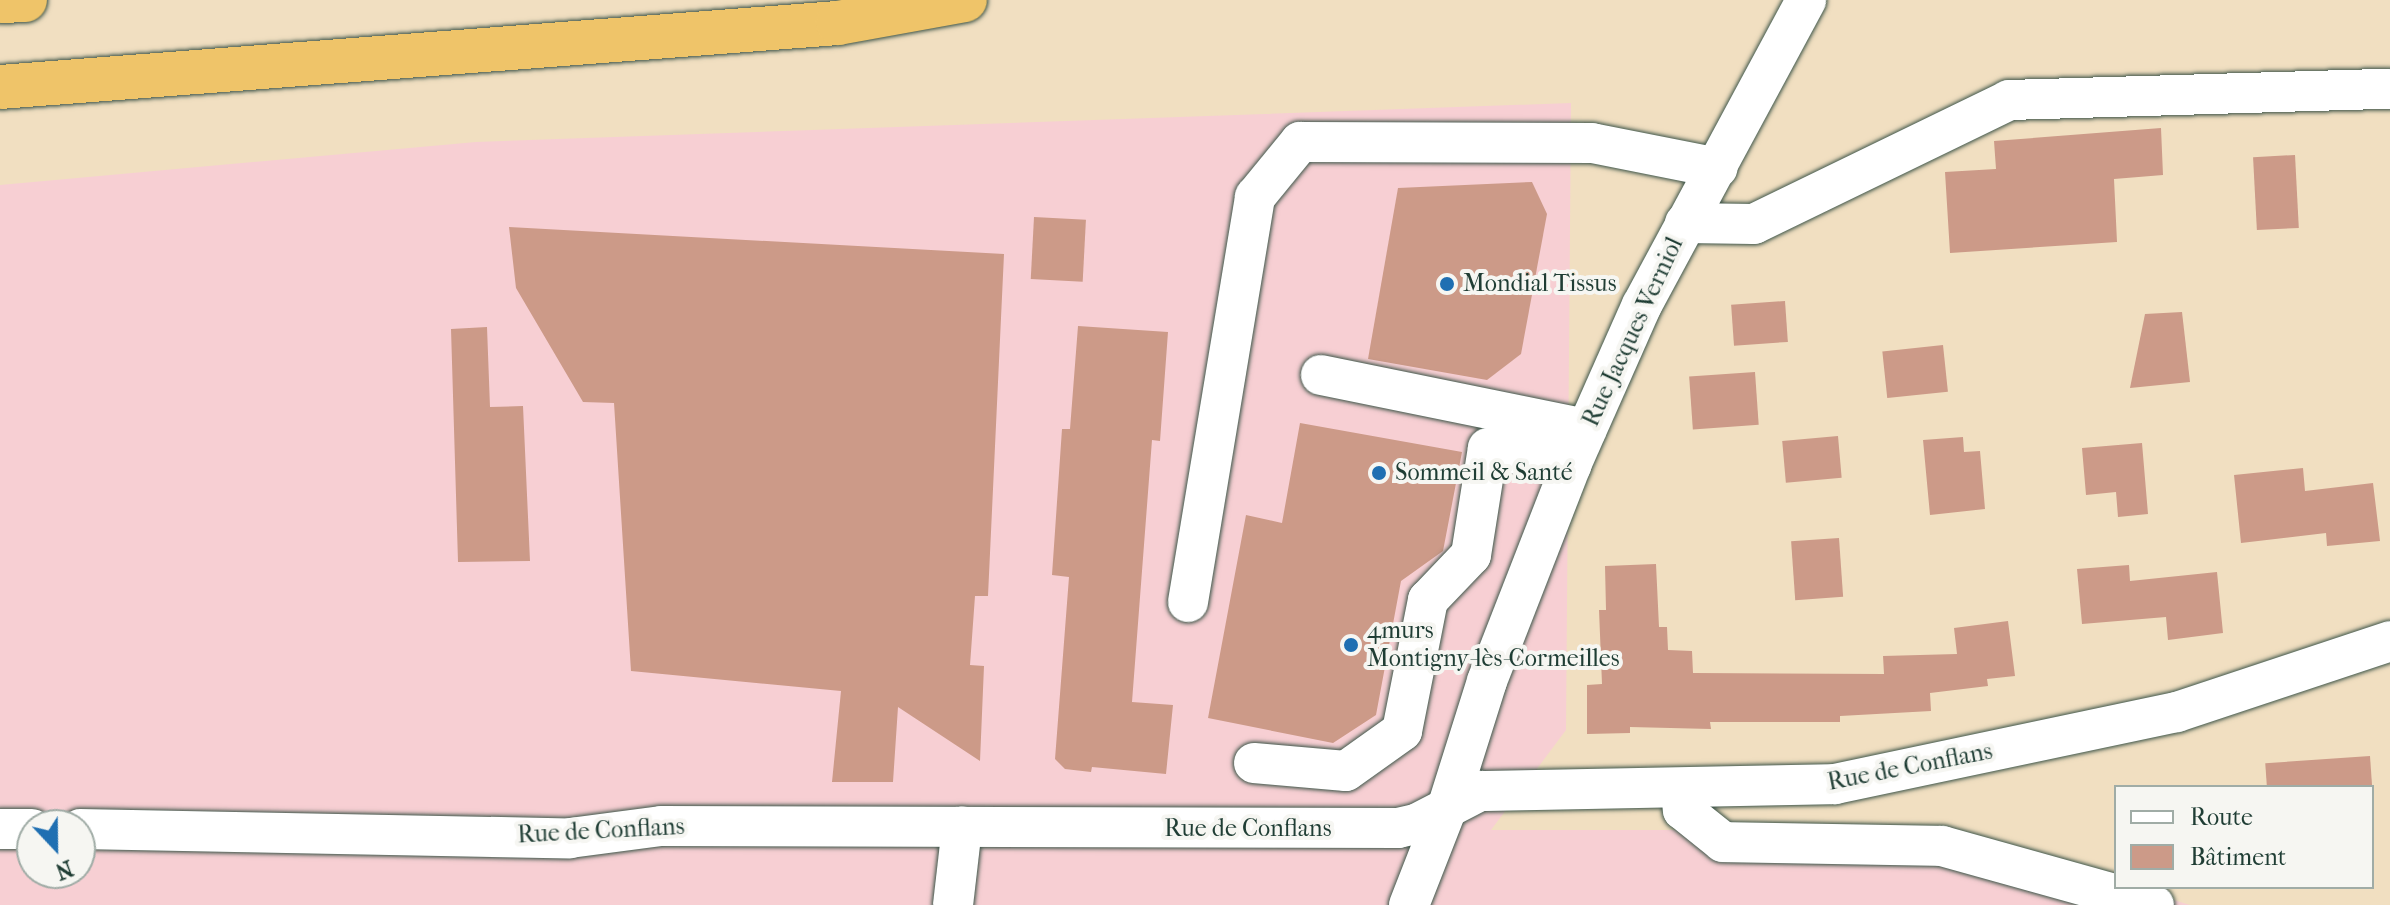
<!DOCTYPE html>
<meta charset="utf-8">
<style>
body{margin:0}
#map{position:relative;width:2390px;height:905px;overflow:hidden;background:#f1dfc1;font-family:"IM FELL French Canon",serif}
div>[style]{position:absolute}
.built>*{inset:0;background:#f7cfd3}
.building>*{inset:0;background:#cc9a88;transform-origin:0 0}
.roads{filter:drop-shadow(0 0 2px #3e5549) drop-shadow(0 0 2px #3e5549)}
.minor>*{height:40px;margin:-20px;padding:0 20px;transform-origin:20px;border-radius:20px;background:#fff}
.highway>*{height:44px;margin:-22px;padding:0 22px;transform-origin:22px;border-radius:22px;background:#efc469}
.dots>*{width:22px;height:22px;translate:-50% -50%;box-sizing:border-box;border:4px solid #f6f6f2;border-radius:50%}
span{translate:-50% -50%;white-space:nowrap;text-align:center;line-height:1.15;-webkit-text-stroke:8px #f6f6f2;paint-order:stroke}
.poi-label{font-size:24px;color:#1f3d34}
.left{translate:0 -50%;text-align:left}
.street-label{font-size:24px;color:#1f3d34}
.legend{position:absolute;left:2114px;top:785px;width:260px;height:104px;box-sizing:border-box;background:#f6f6f2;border:2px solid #a0aca6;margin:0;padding:10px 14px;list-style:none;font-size:24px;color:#1f3d34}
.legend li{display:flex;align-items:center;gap:16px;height:40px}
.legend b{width:40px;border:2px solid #a0aca6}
.north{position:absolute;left:16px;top:809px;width:80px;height:80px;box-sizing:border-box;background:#f6f6f2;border:2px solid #a0aca6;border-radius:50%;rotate:158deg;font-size:22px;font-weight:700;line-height:32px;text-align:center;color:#1f3d34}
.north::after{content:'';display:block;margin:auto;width:28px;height:36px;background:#1f6fb2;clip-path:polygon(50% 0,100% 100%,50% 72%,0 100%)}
</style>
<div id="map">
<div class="built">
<div style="clip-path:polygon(evenodd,1571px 103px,1566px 730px,1491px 830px,1948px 830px,2190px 905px,0 905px,0 185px,476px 142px,1571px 103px,32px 825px,80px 825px,80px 873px,32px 873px,32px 825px)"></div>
</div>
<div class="building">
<div style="clip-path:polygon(2161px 128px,2163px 175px,2114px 179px,2117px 242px,1950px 253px,1945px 172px,1996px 169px,1994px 141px)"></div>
<div style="left:2295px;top:155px;width:73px;height:42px;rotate:87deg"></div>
<div style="clip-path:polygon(1532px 182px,1547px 214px,1521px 354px,1487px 380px,1368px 359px,1398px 188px)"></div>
<div style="left:1034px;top:217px;width:52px;height:62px;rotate:3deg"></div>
<div style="clip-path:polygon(509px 227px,1004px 254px,988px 596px,975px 596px,970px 665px,984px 666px,980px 761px,898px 707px,893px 782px,832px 782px,841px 691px,631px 671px,614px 403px,583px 402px,516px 288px)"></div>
<div style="left:1785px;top:301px;width:41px;height:54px;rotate:86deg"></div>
<div style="clip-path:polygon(2182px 312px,2190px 382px,2130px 388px,2145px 314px)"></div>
<div style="clip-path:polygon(1078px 326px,1168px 332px,1160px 441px,1152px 440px,1132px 702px,1173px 705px,1166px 774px,1092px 767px,1091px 772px,1065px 769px,1055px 759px,1069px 577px,1052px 575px,1062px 429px,1070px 429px)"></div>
<div style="clip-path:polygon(487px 327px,490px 407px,523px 406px,530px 561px,458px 562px,451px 329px)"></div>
<div style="left:1943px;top:345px;width:47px;height:61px;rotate:84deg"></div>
<div style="left:1755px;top:372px;width:53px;height:66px;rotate:86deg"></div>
<div style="clip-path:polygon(1300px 423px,1462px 452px,1443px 551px,1401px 581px,1376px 715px,1333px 743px,1208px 718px,1246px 515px,1282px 523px)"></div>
<div style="left:1838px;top:436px;width:42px;height:56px;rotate:85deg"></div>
<div style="clip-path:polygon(1963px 437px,1964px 452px,1980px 451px,1985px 509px,1930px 515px,1923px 440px)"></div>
<div style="clip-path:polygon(2142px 443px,2148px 514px,2118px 517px,2116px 492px,2086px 495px,2082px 448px)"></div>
<div style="clip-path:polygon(2303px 468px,2305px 491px,2373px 483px,2380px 541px,2327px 546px,2326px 533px,2241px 543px,2234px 475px)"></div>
<div style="left:1839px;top:538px;width:59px;height:48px;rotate:86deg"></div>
<div style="clip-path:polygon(1656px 564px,1659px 627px,1667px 627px,1668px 650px,1692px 651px,1693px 673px,1884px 674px,1883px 656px,1957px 654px,1954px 628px,2008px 621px,2015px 676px,1987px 679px,1988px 686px,1930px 693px,1931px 711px,1840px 716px,1840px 722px,1710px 722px,1711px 729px,1630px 727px,1630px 733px,1587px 734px,1587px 685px,1602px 684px,1599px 610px,1606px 610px,1605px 566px)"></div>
<div style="clip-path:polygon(2129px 565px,2130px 581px,2217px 572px,2223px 633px,2168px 640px,2166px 617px,2082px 624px,2077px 569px)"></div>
<div style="left:2370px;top:756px;width:31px;height:105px;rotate:86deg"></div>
</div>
<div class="roads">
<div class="minor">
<div style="left:1685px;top:223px;width:69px;rotate:0.8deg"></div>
<div style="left:1754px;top:224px;width:284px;rotate:-25.9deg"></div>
<div style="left:2009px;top:100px;width:381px;rotate:-1.7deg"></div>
<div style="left:1321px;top:375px;width:271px;rotate:11.5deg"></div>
<div style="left:1188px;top:602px;width:411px;rotate:-80.6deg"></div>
<div style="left:1255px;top:197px;width:71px;rotate:-50.7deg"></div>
<div style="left:1300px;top:142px;width:292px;rotate:0.2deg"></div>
<div style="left:1592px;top:143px;width:128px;rotate:11.2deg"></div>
<div style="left:1254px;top:763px;width:92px;rotate:5deg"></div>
<div style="left:1346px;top:771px;width:69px;rotate:-35.5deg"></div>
<div style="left:1402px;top:731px;width:134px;rotate:-78.8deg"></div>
<div style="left:1428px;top:600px;width:62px;rotate:-46.3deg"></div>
<div style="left:1471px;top:555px;width:108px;rotate:-81deg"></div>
<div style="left:1488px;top:448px;width:85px;rotate:11.6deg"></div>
<div style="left:1681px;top:789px;width:21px;rotate:85deg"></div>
<div style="left:1683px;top:810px;width:51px;rotate:38.7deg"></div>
<div style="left:1723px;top:842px;width:219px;rotate:1deg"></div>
<div style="left:1942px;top:846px;width:220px;rotate:15.6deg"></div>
<div style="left:0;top:829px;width:32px"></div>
<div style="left:80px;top:829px;width:490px;rotate:1.1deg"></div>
<div style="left:570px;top:838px;width:92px;rotate:-7.5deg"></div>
<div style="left:661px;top:826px;width:737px;rotate:0.16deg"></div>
<div style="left:1398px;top:828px;width:18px;rotate:-13deg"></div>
<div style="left:1416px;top:824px;width:72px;rotate:-27.3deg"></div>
<div style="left:1480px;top:791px;width:355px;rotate:-1.1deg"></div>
<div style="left:1835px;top:784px;width:349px;rotate:-11.9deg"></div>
<div style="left:2177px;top:712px;width:225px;rotate:-18.4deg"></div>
<div style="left:953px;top:905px;width:79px;rotate:-83.4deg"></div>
<div style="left:1409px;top:905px;width:104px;rotate:-68.6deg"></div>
<div style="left:1447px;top:808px;width:133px;rotate:-72.5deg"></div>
<div style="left:1487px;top:681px;width:232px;rotate:-68.7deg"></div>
<div style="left:1571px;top:465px;width:175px;rotate:-66.1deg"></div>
<div style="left:1642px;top:305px;width:346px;rotate:-61.7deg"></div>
</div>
<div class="highway">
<div style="left:0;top:1px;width:25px;rotate:-2deg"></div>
<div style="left:0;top:87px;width:840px;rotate:-4.37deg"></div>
<div style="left:838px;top:23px;width:129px;rotate:-10.3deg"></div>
</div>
</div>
<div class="dots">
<div style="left:1447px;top:284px;background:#1f6fb2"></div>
<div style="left:1379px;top:473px;background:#1f6fb2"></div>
<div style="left:1351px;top:645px;background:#1f6fb2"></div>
</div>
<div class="poi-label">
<span class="left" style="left:1463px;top:284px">Mondial Tissus</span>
<span class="left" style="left:1395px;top:473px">Sommeil &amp; Santé</span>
<span class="left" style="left:1367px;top:645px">4murs<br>Montigny-lès-Cormeilles</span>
</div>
<div class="street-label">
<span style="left:1633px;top:332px;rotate:-65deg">Rue Jacques Verniol</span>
<span style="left:1910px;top:767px;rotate:-11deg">Rue de Conflans</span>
<span style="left:1248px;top:829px">Rue de Conflans</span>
<span style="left:601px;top:831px;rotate:-3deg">Rue de Conflans</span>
</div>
<ul class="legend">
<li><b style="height:10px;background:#fff"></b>Route</li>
<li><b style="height:22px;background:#cc9a88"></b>Bâtiment</li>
</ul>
<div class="north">N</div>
</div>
